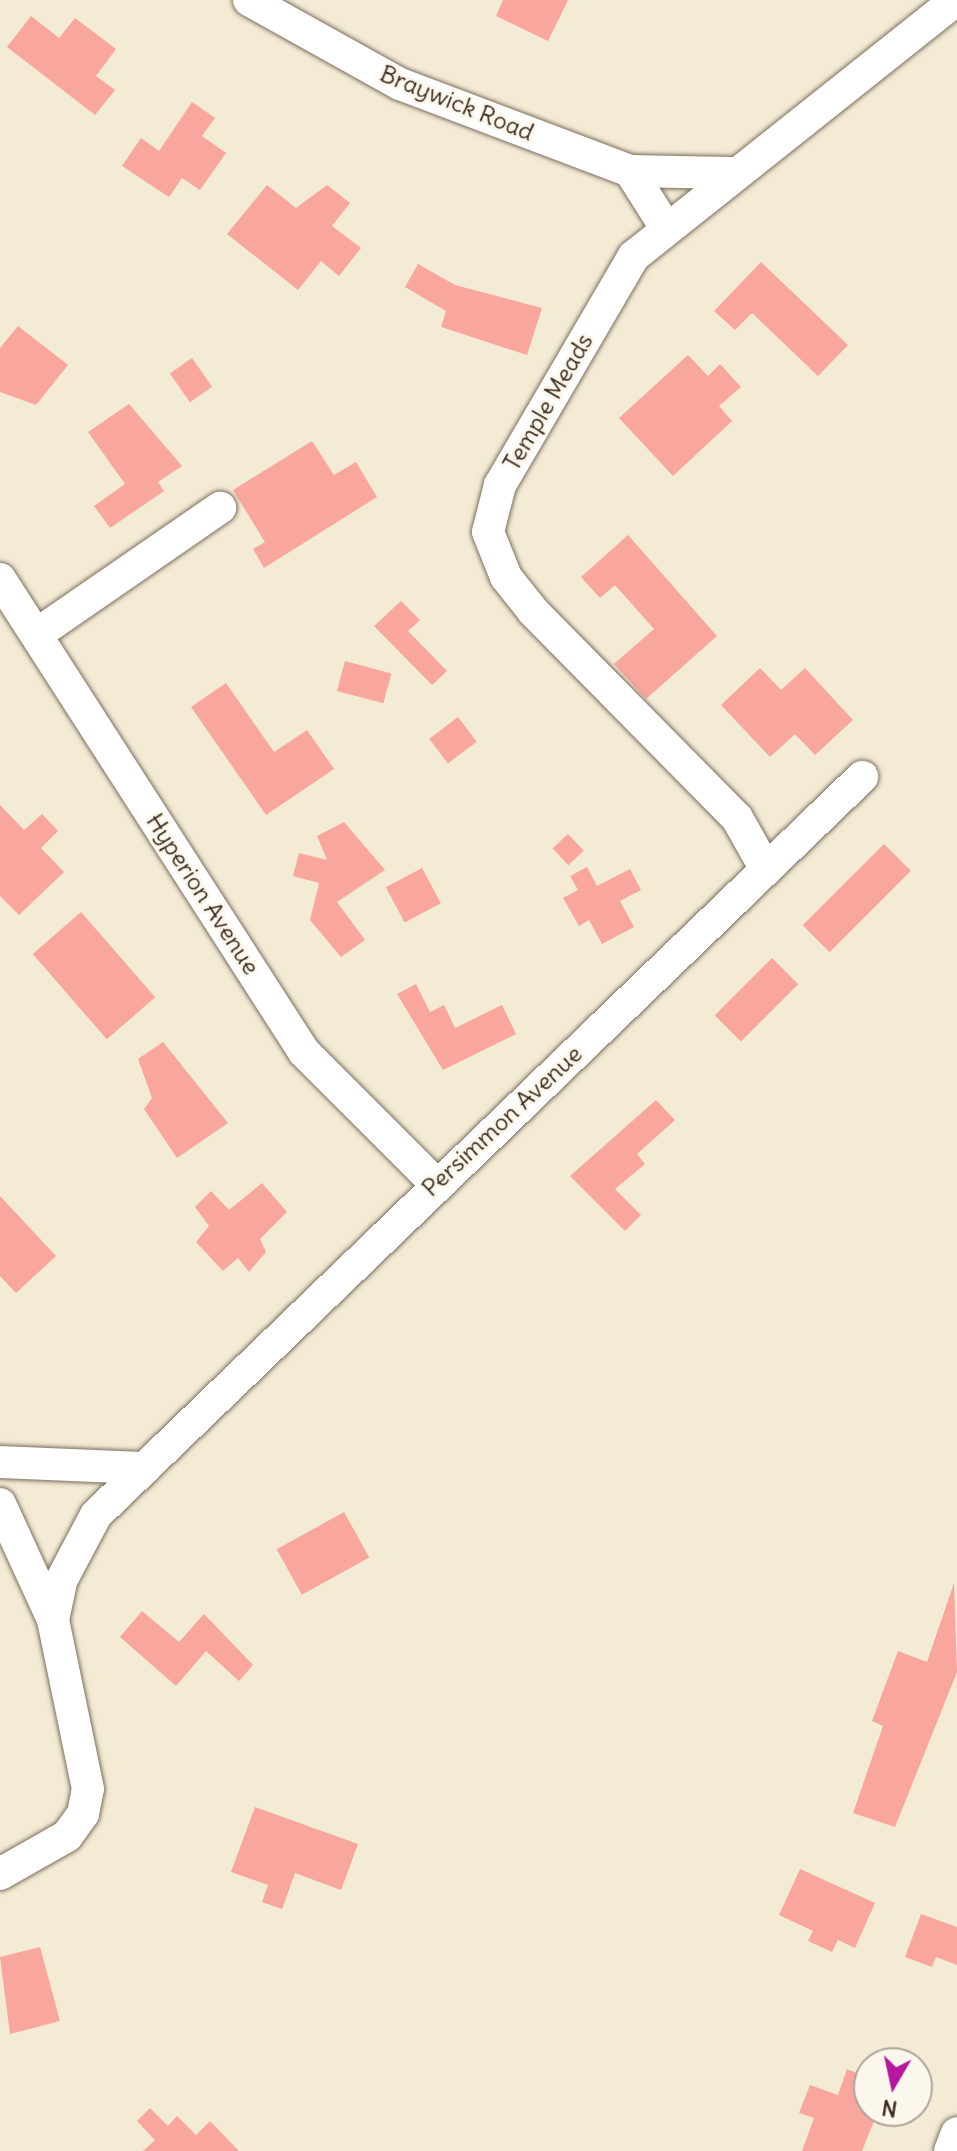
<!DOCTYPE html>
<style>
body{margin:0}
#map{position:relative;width:957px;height:2151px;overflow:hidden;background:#f4ebd5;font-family:Delius,sans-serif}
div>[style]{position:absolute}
.building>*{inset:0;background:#f8a69e;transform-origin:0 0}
.roads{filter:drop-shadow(0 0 2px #7c6e5e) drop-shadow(0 0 2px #7c6e5e)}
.minor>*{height:32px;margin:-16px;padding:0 16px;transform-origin:16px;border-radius:16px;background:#fff}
span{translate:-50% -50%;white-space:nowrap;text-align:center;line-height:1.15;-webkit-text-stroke:6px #fbf7ec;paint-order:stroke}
.street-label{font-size:24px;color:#3b2a1e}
.north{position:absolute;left:853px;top:2047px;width:80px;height:80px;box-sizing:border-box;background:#fbf7ec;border:2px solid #aea59a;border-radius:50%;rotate:189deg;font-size:22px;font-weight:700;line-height:32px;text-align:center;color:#3b2a1e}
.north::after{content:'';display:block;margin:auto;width:28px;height:36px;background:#b5179e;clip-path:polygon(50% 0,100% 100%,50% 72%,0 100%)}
</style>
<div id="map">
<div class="building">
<div style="clip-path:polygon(503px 0,568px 0,548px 41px,496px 16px)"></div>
<div style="clip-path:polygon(31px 16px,59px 38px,75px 18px,116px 49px,96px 76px,115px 90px,95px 115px,7px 47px)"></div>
<div style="clip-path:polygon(192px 102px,215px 118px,202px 136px,226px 153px,200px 190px,182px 178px,169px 197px,122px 166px,141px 138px,159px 151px)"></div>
<div style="clip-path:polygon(267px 185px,296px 208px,327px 185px,350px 203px,332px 226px,361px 248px,339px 276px,321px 261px,298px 290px,227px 234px)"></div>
<div style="clip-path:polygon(761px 262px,848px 345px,818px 376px,752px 313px,735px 330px,714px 311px)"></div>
<div style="clip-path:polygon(418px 264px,455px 285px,542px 308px,527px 355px,441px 327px,446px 311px,405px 287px)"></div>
<div style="clip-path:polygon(18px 326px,68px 365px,36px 405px,0 392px,0 348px)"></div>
<div style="clip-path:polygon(688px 355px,708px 376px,720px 364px,741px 387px,719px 406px,732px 421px,673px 476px,619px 418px)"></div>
<div style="left:192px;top:358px;width:35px;height:27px;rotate:55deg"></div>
<div style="clip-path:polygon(129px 404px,182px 466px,158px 482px,164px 491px,110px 528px,94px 506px,125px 484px,88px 432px)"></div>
<div style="clip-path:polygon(312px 441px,334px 475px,356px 462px,377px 497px,264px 568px,253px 549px,265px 542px,233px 490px)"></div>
<div style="clip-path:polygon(628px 535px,717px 636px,646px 699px,614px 664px,654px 629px,615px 585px,600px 598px,581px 577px)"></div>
<div style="clip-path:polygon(401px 601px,420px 620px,408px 631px,447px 671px,432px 685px,374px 626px)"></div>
<div style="left:345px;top:661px;width:48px;height:31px;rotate:15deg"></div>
<div style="clip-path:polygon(760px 668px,781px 690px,805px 668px,853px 720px,815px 755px,795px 734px,770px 757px,721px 705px)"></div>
<div style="clip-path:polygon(226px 683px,274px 752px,307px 730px,334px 769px,266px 815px,191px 707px)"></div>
<div style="left:458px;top:717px;width:31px;height:36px;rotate:53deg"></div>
<div style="clip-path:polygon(0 805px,24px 830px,42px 814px,58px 831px,41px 848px,64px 872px,19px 915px,0 896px)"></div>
<div style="clip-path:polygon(344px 822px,385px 870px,337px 902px,365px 940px,341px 957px,310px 920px,319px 883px,293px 876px,299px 853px,327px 860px,317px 836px)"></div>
<div style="left:568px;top:834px;width:23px;height:21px;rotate:47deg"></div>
<div style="left:884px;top:844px;width:38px;height:115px;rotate:45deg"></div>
<div style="clip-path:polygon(587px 867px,597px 886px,630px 869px,641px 890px,620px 901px,634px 927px,602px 944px,589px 920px,579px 926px,563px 898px,578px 890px,570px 876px)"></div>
<div style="left:422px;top:868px;width:40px;height:41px;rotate:62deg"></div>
<div style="left:81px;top:912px;width:113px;height:64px;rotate:49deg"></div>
<div style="left:772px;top:958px;width:37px;height:81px;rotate:45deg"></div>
<div style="clip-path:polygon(416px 984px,430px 1012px,444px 1005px,455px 1028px,502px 1005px,516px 1034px,443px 1070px,397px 994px)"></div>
<div style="clip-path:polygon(163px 1042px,228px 1123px,177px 1158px,144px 1109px,152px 1098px,138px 1059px)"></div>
<div style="clip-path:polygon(656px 1100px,675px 1120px,637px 1154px,645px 1164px,615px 1189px,641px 1215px,625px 1231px,570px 1176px)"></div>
<div style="clip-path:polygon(262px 1183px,287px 1212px,260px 1239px,266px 1252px,249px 1272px,238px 1258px,223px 1271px,196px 1242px,209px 1226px,195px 1207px,211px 1191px,229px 1210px)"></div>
<div style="clip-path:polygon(0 1196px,56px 1256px,16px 1293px,0 1276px)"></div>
<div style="left:344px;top:1512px;width:52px;height:77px;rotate:61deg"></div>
<div style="clip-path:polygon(954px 1583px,957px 1672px,895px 1827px,853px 1813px,883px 1726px,872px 1721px,898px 1651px,927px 1662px)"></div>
<div style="clip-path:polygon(142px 1611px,179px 1642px,204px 1614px,253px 1665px,239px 1681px,206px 1651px,176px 1686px,120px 1637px)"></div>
<div style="clip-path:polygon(255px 1807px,358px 1844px,341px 1890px,295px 1873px,282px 1909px,262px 1902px,268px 1885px,231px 1872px)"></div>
<div style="clip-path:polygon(800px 1869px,875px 1903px,855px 1948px,838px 1940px,832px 1952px,808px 1941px,813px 1931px,779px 1915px)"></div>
<div style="clip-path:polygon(921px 1914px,957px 1927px,957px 1965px,936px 1957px,932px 1967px,905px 1957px)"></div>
<div style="clip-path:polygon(40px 1947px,60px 2021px,10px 2034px,0 1957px)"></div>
<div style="clip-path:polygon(847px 2069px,869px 2078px,869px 2111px,878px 2111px,862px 2151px,802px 2151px,814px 2118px,799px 2113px,810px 2085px,838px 2095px)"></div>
<div style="clip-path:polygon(150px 2108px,168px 2126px,177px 2116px,196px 2135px,210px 2121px,239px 2151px,143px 2151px,155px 2140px,137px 2121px)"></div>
</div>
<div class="roads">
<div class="minor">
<div style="left:249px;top:0;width:173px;rotate:29.1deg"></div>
<div style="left:400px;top:84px;width:246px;rotate:20.7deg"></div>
<div style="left:630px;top:171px;width:100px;rotate:1.1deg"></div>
<div style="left:630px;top:171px;width:67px;rotate:57.7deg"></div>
<div style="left:0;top:579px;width:562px;rotate:57.27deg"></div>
<div style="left:304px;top:1052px;width:187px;rotate:45deg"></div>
<div style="left:40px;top:632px;width:219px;rotate:-34.6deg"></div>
<div style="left:764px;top:866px;width:55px;rotate:-119.4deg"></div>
<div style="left:737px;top:818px;width:291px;rotate:-134.6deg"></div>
<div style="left:533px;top:611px;width:43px;rotate:-128.5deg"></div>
<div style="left:506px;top:577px;width:48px;rotate:-111.8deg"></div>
<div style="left:488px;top:532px;width:49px;rotate:-75.7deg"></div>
<div style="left:500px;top:485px;width:265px;rotate:-59.7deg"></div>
<div style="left:634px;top:256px;width:411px;rotate:-38.5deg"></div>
<div style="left:0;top:1462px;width:145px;rotate:2.4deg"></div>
<div style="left:0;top:1504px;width:128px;rotate:65.4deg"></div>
<div style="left:0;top:1874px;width:77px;rotate:-29.6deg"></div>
<div style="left:67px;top:1836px;width:27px;rotate:-54deg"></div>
<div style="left:83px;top:1814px;width:25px;rotate:-79deg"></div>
<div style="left:88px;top:1789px;width:173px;rotate:-101.7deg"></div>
<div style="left:53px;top:1620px;width:40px;rotate:-78deg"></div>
<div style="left:61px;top:1581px;width:75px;rotate:-62.1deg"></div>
<div style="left:96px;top:1515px;width:1064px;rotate:-43.93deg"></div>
<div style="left:950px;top:2151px;width:19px;rotate:-69deg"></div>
</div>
</div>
<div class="street-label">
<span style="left:457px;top:103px;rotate:22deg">Braywick Road</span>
<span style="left:548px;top:402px;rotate:-60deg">Temple Meads</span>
<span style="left:203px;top:894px;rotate:57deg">Hyperion Avenue</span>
<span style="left:502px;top:1121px;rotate:-43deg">Persimmon Avenue</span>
</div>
<div class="north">N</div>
</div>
